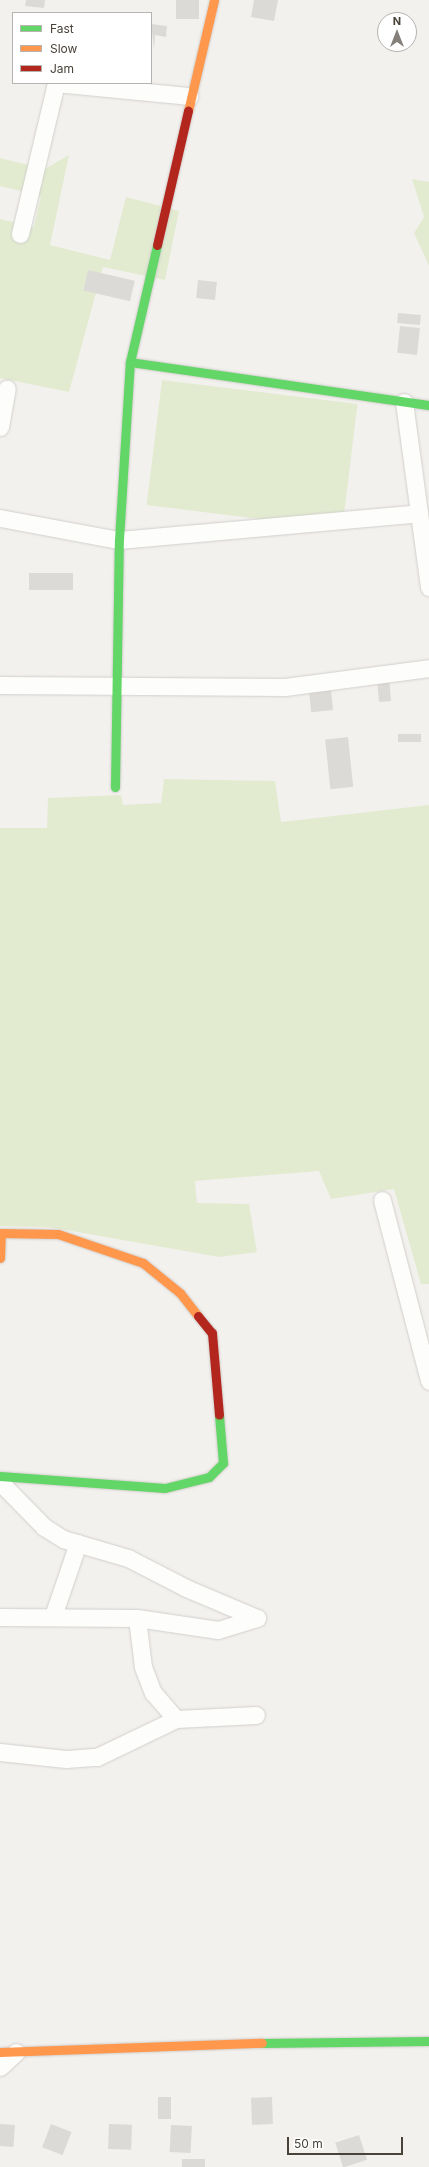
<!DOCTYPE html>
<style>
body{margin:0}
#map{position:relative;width:429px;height:2167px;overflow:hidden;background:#f3f1ee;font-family:Inter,sans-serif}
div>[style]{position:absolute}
.green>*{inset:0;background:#e2ebd0;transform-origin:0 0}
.building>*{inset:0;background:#dcdad6;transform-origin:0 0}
.roads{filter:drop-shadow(0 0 1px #d1cfcb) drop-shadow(0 0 1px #d1cfcb)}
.street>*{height:17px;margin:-8.5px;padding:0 8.5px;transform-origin:8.5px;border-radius:8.5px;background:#fdfdfc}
.fast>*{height:9px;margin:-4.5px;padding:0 4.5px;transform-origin:4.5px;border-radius:4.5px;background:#63d668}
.slow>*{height:9px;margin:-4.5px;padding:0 4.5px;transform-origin:4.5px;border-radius:4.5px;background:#ff974d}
.jam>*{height:9px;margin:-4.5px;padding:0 4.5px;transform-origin:4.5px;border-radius:4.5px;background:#b3261e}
span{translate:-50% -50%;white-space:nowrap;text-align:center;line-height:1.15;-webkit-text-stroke:3px #fff;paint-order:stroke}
.legend{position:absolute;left:12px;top:12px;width:140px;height:72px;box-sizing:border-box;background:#fff;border:1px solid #b6b3b0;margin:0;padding:5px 7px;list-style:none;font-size:12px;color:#494239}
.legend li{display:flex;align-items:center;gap:8px;height:20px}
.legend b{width:20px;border:1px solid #b6b3b0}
.north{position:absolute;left:377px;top:12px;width:40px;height:40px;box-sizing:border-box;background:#fff;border:1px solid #b6b3b0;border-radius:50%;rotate:0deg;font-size:11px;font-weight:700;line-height:16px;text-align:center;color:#494239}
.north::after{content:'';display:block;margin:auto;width:14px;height:18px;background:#847f78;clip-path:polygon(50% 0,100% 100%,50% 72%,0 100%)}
.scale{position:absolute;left:287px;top:2137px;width:116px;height:18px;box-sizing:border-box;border:2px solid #494239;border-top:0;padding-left:5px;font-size:12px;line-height:14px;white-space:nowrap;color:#494239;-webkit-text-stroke:3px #fff;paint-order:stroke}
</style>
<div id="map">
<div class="green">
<div style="clip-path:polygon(69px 155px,50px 245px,110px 260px,126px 197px,179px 211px,165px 280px,103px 267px,69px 392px,0 378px,0 219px,34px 227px,41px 196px,0 186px,0 158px,45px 169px)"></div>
<div style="clip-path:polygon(412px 179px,429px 182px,429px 266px,414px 233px,424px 217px)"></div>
<div style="left:162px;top:380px;width:197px;height:126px;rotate:7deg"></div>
<div style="clip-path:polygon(164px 779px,275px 781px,281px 822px,429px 805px,429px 1284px,421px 1284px,394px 1189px,331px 1199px,319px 1171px,195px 1181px,197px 1203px,249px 1204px,257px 1252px,219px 1257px,49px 1227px,0 1226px,0 828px,47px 828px,48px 798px,121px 795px,123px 805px,161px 803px)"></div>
</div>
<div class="building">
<div style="clip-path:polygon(26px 0,45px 0,44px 8px,25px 6px)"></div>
<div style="left:176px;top:0;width:23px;height:19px"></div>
<div style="clip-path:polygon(254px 0,278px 0,274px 21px,251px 17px)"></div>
<div style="clip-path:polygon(151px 24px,167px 26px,166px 37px,155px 35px,154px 49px)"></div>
<div style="left:88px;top:270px;width:48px;height:21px;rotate:13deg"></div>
<div style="left:198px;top:280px;width:19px;height:18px;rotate:6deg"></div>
<div style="left:398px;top:313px;width:23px;height:10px;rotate:5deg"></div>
<div style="left:400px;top:326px;width:20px;height:27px;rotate:6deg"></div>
<div style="left:29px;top:573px;width:44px;height:17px"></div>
<div style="left:389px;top:678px;width:23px;height:12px;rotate:85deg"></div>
<div style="left:331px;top:690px;width:20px;height:22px;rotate:84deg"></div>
<div style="left:398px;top:734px;width:23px;height:8px"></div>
<div style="left:348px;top:737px;width:50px;height:23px;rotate:84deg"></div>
<div style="left:158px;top:2097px;width:13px;height:22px"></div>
<div style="left:272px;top:2097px;width:27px;height:21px;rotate:88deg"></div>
<div style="left:0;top:2124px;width:15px;height:22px;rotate:4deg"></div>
<div style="left:51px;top:2124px;width:22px;height:25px;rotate:21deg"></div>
<div style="left:109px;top:2124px;width:23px;height:25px;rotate:2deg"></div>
<div style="left:171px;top:2125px;width:21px;height:27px;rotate:3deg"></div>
<div style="left:359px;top:2135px;width:26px;height:25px;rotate:72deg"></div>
<div style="left:182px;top:2159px;width:23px;height:8px"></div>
</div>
<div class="roads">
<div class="street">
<div style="left:20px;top:234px;width:155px;rotate:-76.6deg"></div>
<div style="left:56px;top:83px;width:134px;rotate:5.6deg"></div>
<div style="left:404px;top:402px;width:187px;rotate:82.3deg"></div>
<div style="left:0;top:427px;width:39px;rotate:-80deg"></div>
<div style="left:0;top:518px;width:121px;rotate:10.5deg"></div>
<div style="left:119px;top:540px;width:301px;rotate:-5.1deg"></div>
<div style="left:0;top:685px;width:285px;rotate:0.4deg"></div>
<div style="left:285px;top:687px;width:145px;rotate:-7.5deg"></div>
<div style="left:382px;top:1200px;width:187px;rotate:75.4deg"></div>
<div style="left:0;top:1482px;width:63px;rotate:45.6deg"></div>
<div style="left:44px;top:1527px;width:22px;rotate:32deg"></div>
<div style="left:63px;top:1539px;width:68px;rotate:16.3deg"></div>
<div style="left:128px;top:1558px;width:65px;rotate:27.3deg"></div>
<div style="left:186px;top:1588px;width:77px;rotate:22.9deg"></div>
<div style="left:53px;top:1616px;width:77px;rotate:-71.1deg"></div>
<div style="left:0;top:1617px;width:137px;rotate:0.4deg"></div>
<div style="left:176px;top:1719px;width:35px;rotate:-131deg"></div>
<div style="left:153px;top:1693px;width:28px;rotate:-111deg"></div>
<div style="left:143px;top:1667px;width:49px;rotate:-97deg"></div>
<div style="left:137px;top:1618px;width:82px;rotate:8.4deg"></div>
<div style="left:218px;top:1630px;width:41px;rotate:-17.1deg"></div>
<div style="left:0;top:1752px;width:66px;rotate:6.1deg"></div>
<div style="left:66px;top:1759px;width:31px;rotate:-4deg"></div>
<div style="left:97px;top:1757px;width:88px;rotate:-25.7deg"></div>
<div style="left:176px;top:1719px;width:80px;rotate:-2.9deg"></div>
<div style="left:0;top:2067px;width:22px;rotate:-43deg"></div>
</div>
<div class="fast">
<div style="left:130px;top:362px;width:302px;rotate:8.2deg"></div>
<div style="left:115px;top:787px;width:247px;rotate:-89.1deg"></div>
<div style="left:119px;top:540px;width:178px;rotate:-86.5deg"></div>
<div style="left:130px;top:362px;width:120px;rotate:-77deg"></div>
<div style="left:0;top:1476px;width:165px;rotate:4.2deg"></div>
<div style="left:165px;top:1488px;width:45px;rotate:-14deg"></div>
<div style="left:209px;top:1477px;width:20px;rotate:-45deg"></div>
<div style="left:223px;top:1463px;width:48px;rotate:-94.8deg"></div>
<div style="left:262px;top:2043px;width:167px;rotate:-0.7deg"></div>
</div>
<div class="slow">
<div style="left:188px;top:111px;width:114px;rotate:-76.8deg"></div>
<div style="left:0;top:1258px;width:25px;rotate:-88deg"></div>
<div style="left:1px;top:1233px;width:57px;rotate:1deg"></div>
<div style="left:58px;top:1234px;width:90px;rotate:18.8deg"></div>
<div style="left:143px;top:1263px;width:48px;rotate:39deg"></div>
<div style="left:180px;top:1293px;width:29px;rotate:52deg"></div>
<div style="left:0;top:2052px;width:262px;rotate:-2deg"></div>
</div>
<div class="jam">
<div style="left:157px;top:245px;width:138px;rotate:-77deg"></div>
<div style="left:198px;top:1316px;width:22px;rotate:51deg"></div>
<div style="left:212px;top:1333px;width:82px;rotate:85.1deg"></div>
</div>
</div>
<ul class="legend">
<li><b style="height:5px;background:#63d668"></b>Fast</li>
<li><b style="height:5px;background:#ff974d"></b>Slow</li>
<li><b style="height:5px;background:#b3261e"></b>Jam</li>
</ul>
<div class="north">N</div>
<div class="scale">50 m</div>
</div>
